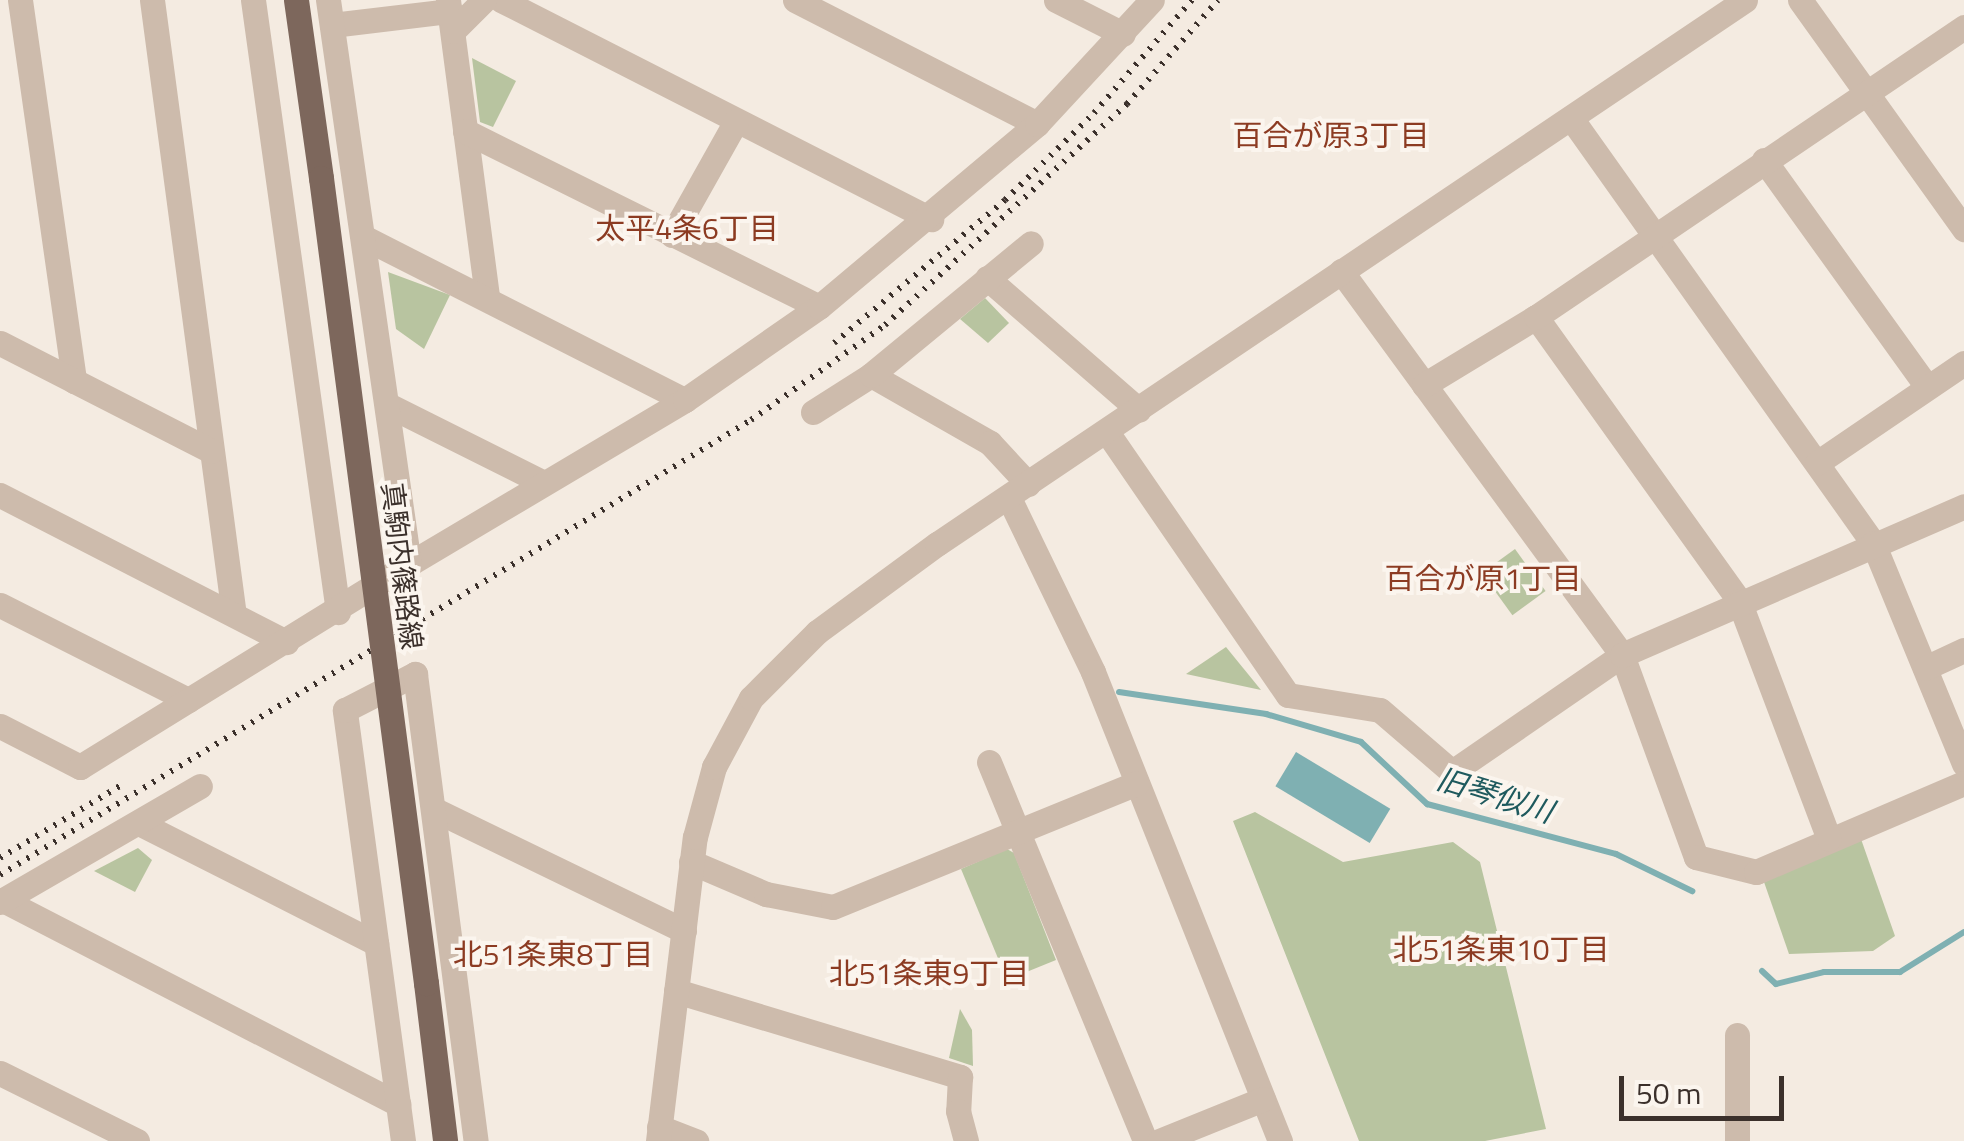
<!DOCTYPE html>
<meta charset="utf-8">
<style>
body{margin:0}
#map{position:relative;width:1964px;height:1141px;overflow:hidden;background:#f4ebe1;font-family:"Titillium Web","Noto Sans JP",sans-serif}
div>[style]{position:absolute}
.green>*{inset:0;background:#b8c4a0;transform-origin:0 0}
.water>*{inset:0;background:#7fb0b2;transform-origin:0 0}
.stream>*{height:6px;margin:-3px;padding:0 3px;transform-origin:3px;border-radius:3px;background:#7fb0b2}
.street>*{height:25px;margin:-12.5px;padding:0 12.5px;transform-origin:12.5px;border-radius:12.5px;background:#cdbbac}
.primary>*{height:25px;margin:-12.5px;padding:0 12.5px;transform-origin:12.5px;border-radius:12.5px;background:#7d675c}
.rail>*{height:6px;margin-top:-3px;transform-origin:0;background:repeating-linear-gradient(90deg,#3b302b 0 2.5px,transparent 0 10.5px)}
.primary-bridge>*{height:25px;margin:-12.5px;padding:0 12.5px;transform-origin:12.5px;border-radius:12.5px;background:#7d675c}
span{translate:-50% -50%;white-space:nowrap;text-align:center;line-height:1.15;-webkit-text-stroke:8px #fbf5ee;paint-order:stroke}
.street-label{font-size:28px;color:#3b302b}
.neighbourhood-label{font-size:30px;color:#8c3b22}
.water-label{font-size:30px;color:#1f5a5e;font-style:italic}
.scale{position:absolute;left:1619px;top:1076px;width:165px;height:45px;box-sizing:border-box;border:5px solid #3b302b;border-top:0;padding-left:12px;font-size:30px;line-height:35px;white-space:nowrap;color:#3b302b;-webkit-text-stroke:8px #fbf5ee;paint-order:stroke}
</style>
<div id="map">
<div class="green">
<div style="clip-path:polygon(472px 58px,516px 81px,493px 127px,480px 122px)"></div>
<div style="clip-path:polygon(388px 272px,450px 295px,424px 349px,396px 329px)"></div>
<div style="clip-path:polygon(985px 298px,1009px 323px,988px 343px,960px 319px)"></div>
<div style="left:1515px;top:549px;width:52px;height:41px;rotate:54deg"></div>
<div style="clip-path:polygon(1226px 647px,1261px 690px,1186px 674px)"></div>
<div style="clip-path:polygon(1255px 812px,1343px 862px,1453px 842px,1480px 862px,1546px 1129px,1485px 1141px,1359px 1141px,1233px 821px)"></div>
<div style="clip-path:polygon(1861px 839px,1895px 936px,1873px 951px,1789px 954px,1764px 882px)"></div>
<div style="clip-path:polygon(138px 848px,152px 860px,135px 892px,94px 871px)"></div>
<div style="clip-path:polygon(1007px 849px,1014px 853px,1056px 960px,1007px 980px,961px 869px)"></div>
<div style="clip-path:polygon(960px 1009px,972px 1030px,973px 1066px,949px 1058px)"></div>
</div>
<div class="water">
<div style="left:1296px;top:752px;width:110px;height:40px;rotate:31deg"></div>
</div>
<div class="stream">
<div style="left:1119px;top:692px;width:149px;rotate:8.5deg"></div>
<div style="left:1266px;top:714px;width:99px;rotate:16.4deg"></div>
<div style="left:1361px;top:742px;width:91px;rotate:43.2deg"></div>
<div style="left:1427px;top:804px;width:196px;rotate:14.8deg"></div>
<div style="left:1616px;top:854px;width:85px;rotate:26deg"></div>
<div style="left:1762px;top:971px;width:19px;rotate:43deg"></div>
<div style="left:1776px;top:984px;width:49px;rotate:-14deg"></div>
<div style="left:1824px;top:972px;width:76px"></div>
<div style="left:1900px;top:972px;width:75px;rotate:-32deg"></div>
</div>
<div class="street">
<div style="left:20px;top:0;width:385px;rotate:81.9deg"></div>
<div style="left:152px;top:0;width:620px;rotate:82.41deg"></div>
<div style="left:253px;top:0;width:618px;rotate:82.09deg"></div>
<div style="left:448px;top:0;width:300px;rotate:82.5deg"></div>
<div style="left:501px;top:0;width:483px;rotate:27deg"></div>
<div style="left:795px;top:0;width:272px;rotate:27.1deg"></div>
<div style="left:1056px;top:0;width:75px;rotate:26.9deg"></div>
<div style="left:1800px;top:0;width:282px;rotate:54.4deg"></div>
<div style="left:332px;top:25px;width:119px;rotate:-6.8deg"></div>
<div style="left:453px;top:31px;width:44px;rotate:-45deg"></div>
<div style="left:1571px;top:118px;width:521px;rotate:54.6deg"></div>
<div style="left:1873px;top:543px;width:239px;rotate:67.6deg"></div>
<div style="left:465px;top:131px;width:395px;rotate:26.4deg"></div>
<div style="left:1764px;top:160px;width:279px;rotate:54.3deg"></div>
<div style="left:672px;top:235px;width:131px;rotate:-60.7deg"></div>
<div style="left:367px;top:239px;width:356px;rotate:26.9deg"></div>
<div style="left:1341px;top:271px;width:476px;rotate:53.8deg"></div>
<div style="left:1622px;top:655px;width:215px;rotate:69.9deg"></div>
<div style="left:1696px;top:857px;width:62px;rotate:14deg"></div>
<div style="left:1756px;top:872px;width:226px;rotate:-23.2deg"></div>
<div style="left:987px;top:278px;width:201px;rotate:41deg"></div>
<div style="left:1536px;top:317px;width:349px;rotate:54.4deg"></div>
<div style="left:1739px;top:601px;width:254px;rotate:69.3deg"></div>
<div style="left:0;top:343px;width:237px;rotate:27.1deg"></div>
<div style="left:871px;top:375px;width:137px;rotate:29.7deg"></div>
<div style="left:990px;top:443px;width:56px;rotate:47.2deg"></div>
<div style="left:1424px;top:385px;width:131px;rotate:-31.3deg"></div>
<div style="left:1536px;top:317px;width:517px;rotate:-34.12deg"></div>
<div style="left:388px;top:405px;width:172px;rotate:26.6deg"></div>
<div style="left:813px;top:412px;width:69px;rotate:-32.5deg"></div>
<div style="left:871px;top:375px;width:207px;rotate:-39.5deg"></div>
<div style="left:1107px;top:432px;width:319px;rotate:55.5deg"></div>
<div style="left:1288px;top:695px;width:93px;rotate:9.3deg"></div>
<div style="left:1380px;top:710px;width:95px;rotate:40.7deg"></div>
<div style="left:1452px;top:772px;width:206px;rotate:-34.5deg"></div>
<div style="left:1622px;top:655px;width:373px;rotate:-23.5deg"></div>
<div style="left:1817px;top:463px;width:178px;rotate:-34.2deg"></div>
<div style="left:0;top:495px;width:322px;rotate:27.2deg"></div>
<div style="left:1009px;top:498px;width:193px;rotate:64.2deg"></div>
<div style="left:1093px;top:672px;width:505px;rotate:68.26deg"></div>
<div style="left:409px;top:564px;width:321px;rotate:-30.7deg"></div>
<div style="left:685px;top:400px;width:163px;rotate:-34.8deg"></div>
<div style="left:819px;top:307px;width:285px;rotate:-40deg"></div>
<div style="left:1037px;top:124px;width:169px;rotate:-47.2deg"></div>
<div style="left:0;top:605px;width:211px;rotate:26.8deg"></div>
<div style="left:1925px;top:668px;width:43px;rotate:-24.8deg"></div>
<div style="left:0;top:726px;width:90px;rotate:27.1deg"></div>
<div style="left:80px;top:767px;width:387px;rotate:-31.7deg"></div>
<div style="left:409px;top:564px;width:570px;rotate:-98.17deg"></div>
<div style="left:989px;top:762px;width:410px;rotate:67.6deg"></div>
<div style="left:433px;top:809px;width:279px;rotate:25.9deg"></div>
<div style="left:139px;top:823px;width:266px;rotate:26.9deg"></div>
<div style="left:691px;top:862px;width:82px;rotate:23.1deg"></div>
<div style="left:766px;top:894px;width:68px;rotate:11deg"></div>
<div style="left:833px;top:907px;width:328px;rotate:-22.2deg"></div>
<div style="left:3px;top:900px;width:445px;rotate:27.3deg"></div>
<div style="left:0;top:902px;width:231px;rotate:-30.1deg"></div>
<div style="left:676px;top:991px;width:297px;rotate:16.8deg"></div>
<div style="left:960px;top:1077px;width:34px;rotate:93deg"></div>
<div style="left:958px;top:1111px;width:31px;rotate:75deg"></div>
<div style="left:0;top:1073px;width:153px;rotate:26.4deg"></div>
<div style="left:659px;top:1127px;width:40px;rotate:21deg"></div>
<div style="left:403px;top:1141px;width:435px;rotate:-97.7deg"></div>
<div style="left:345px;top:710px;width:79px;rotate:-27.2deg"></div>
<div style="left:415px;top:674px;width:471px;rotate:82.6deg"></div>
<div style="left:658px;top:1141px;width:306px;rotate:-83.1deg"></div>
<div style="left:695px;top:837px;width:73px;rotate:-74.8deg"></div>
<div style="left:714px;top:767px;width:78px;rotate:-61.8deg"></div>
<div style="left:751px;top:698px;width:93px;rotate:-45deg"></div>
<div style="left:817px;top:632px;width:149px;rotate:-36.3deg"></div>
<div style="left:937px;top:544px;width:974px;rotate:-33.95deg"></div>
<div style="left:1159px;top:1141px;width:112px;rotate:-22deg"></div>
<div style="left:1737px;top:1141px;width:106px;rotate:-90deg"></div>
</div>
<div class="primary">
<div style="left:296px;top:0;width:180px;rotate:82deg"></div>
<div style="left:426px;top:983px;width:159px;rotate:83.1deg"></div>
</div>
<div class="rail">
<div style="left:834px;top:343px;width:223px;rotate:-39.9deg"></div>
<div style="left:1005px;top:200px;width:124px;rotate:-44.3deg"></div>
<div style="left:1094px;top:113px;width:150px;rotate:-49.1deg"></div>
<div style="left:0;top:858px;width:140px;rotate:-31deg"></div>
<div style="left:0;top:875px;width:878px;rotate:-31.21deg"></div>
<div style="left:751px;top:420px;width:164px;rotate:-35.3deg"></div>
<div style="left:885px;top:325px;width:328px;rotate:-42.4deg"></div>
<div style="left:1127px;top:104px;width:138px;rotate:-48.8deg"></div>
</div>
<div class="primary-bridge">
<div style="left:321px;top:178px;width:812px;rotate:82.57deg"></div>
</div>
<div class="street-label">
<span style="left:402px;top:566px;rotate:83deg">真駒内篠路線</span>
</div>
<div class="neighbourhood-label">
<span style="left:1331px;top:135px">百合が原3丁目</span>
<span style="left:687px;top:228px">太平4条6丁目</span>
<span style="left:1483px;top:578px">百合が原1丁目</span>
<span style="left:1501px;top:949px">北51条東10丁目</span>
<span style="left:553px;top:954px">北51条東8丁目</span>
<span style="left:929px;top:973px">北51条東9丁目</span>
</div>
<div class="water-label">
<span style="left:1495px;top:795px;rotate:17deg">旧琴似川</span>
</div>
<div class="scale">50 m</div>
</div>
